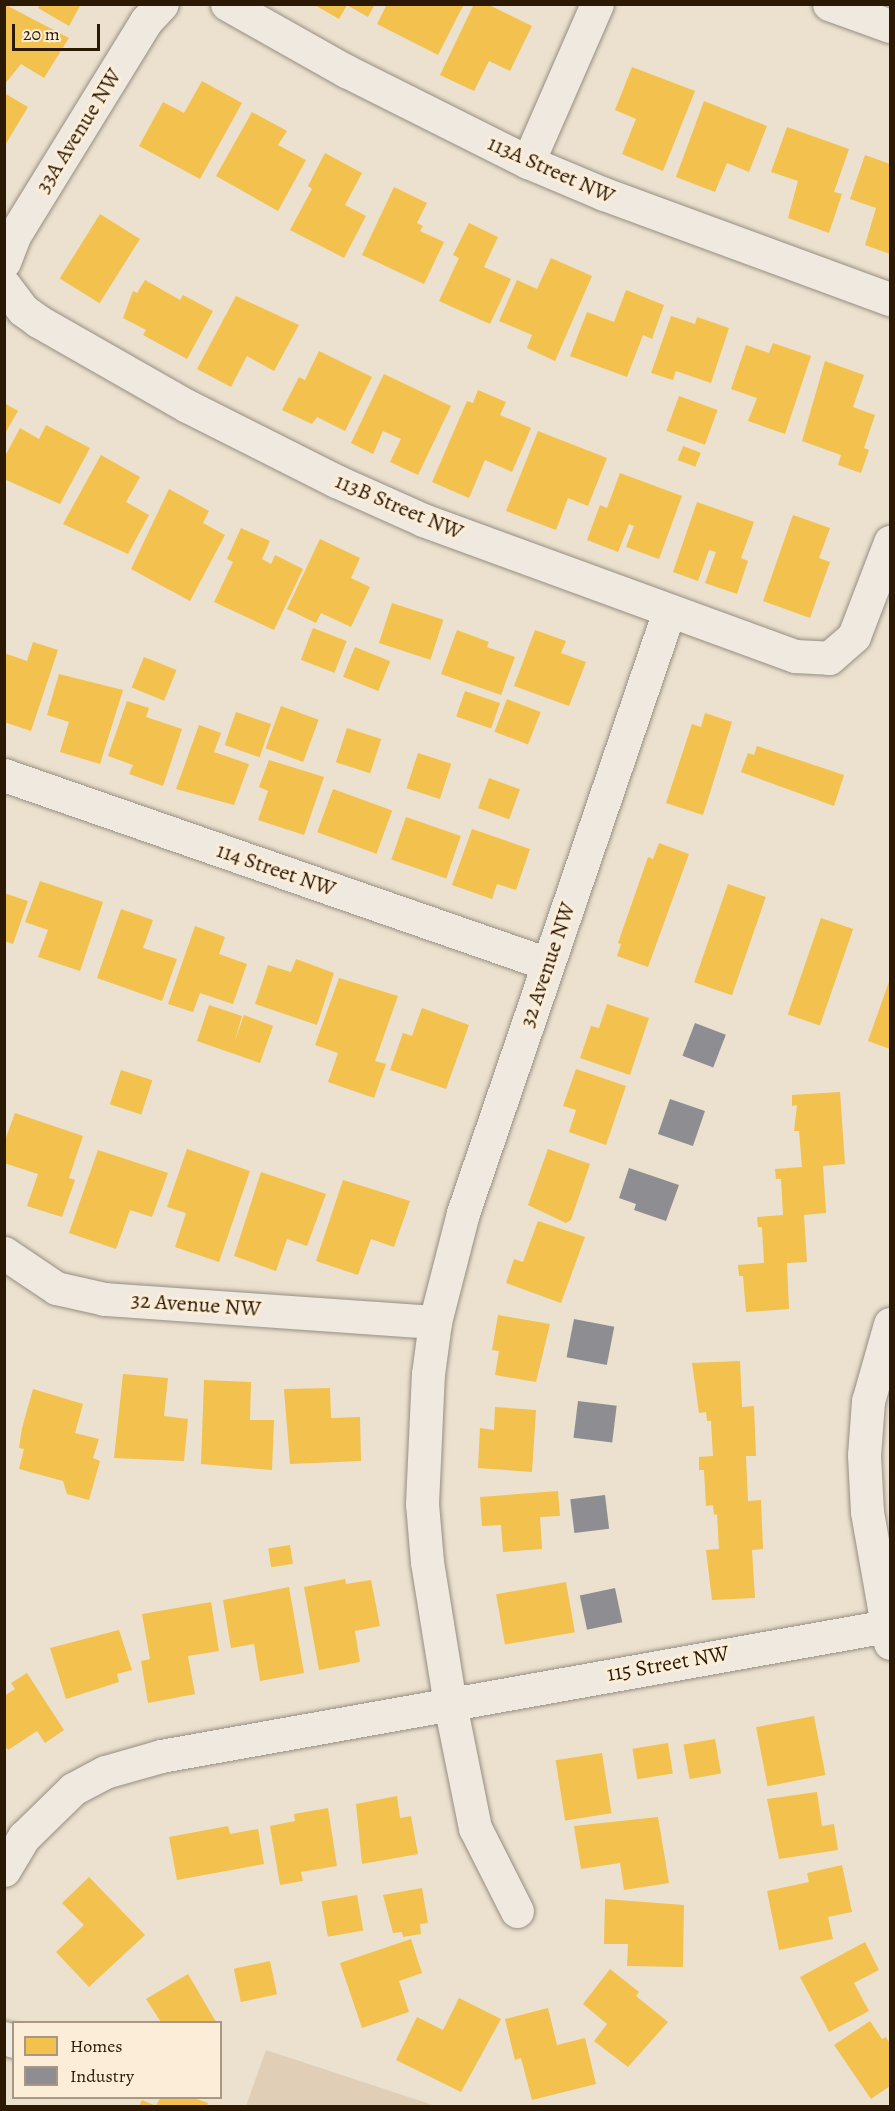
<!DOCTYPE html>
<style>
body{margin:0}
#map{position:relative;width:895px;height:2111px;overflow:hidden;background:#ece1cf;font-family:Alegreya,serif}
div>[style]{position:absolute}
.green>*{inset:0;background:#e0cfb6}
.homes>*{inset:0;background:#f2c14e;transform-origin:0 0}
.industry>*{inset:0;background:#8d8d92;transform-origin:0 0}
.roads{filter:drop-shadow(0 0 2px #978e81) drop-shadow(0 0 2px #978e81)}
.minor>*{height:33px;margin:-16.5px;padding:0 16.5px;transform-origin:16.5px;border-radius:16.5px;background:#efe9e0}
.tertiary>*{height:33px;margin:-16.5px;padding:0 16.5px;transform-origin:16.5px;border-radius:16.5px;background:#efe9e0}
span{translate:-50% -50%;white-space:nowrap;text-align:center;line-height:1.15;-webkit-text-stroke:6px #fbedd7;paint-order:stroke}
.street-label{font-size:22px;color:#2c1904}
.frame{position:absolute;inset:0;border:6px solid #2c1904;pointer-events:none}
.legend{position:absolute;left:12px;top:2021px;width:210px;height:78px;box-sizing:border-box;background:#fbedd7;border:2px solid #a89883;margin:0;padding:8px 10px;list-style:none;font-size:18px;color:#2c1904}
.legend li{display:flex;align-items:center;gap:12px;height:30px}
.legend b{width:30px;border:2px solid #a89883}
.scale{position:absolute;left:12px;top:24px;width:88px;height:27px;box-sizing:border-box;border:3px solid #2c1904;border-top:0;padding-left:8px;font-size:18px;line-height:21px;white-space:nowrap;color:#2c1904;-webkit-text-stroke:4px #fbedd7;paint-order:stroke}
</style>
<div id="map">
<div class="green">
<div style="clip-path:polygon(266px 2050px,436px 2106px,246px 2106px)"></div>
</div>
<div class="homes">
<div style="clip-path:polygon(4px 4px,69px 38px,44px 78px,21px 64px,4px 85px)"></div>
<div style="clip-path:polygon(40px 4px,81px 4px,69px 26px,38px 8px)"></div>
<div style="clip-path:polygon(313px 4px,375px 4px,368px 17px,347px 5px,339px 19px)"></div>
<div style="clip-path:polygon(387px 4px,464px 4px,438px 55px,377px 24px)"></div>
<div style="clip-path:polygon(474px 4px,487px 4px,532px 26px,510px 71px,489px 61px,474px 91px,440px 75px)"></div>
<div style="clip-path:polygon(632px 67px,695px 91px,663px 171px,622px 154px,636px 119px,615px 110px)"></div>
<div style="clip-path:polygon(202px 81px,242px 103px,200px 179px,139px 146px,163px 102px,184px 113px)"></div>
<div style="clip-path:polygon(4px 93px,28px 107px,4px 147px)"></div>
<div style="clip-path:polygon(704px 101px,767px 126px,749px 172px,727px 163px,715px 192px,676px 177px)"></div>
<div style="clip-path:polygon(252px 112px,287px 131px,278px 145px,306px 160px,278px 211px,216px 176px)"></div>
<div style="clip-path:polygon(787px 127px,849px 149px,834px 192px,842px 194px,829px 233px,788px 218px,798px 181px,771px 172px)"></div>
<div style="clip-path:polygon(325px 153px,362px 173px,345px 205px,366px 216px,344px 258px,290px 230px,312px 189px,308px 186px)"></div>
<div style="clip-path:polygon(865px 155px,890px 164px,890px 254px,865px 245px,876px 208px,850px 199px)"></div>
<div style="clip-path:polygon(394px 187px,427px 203px,417px 223px,423px 226px,420px 231px,444px 242px,424px 284px,362px 255px)"></div>
<div style="left:100px;top:214px;width:47px;height:76px;rotate:32deg"></div>
<div style="clip-path:polygon(469px 223px,498px 237px,484px 267px,511px 279px,490px 324px,439px 301px,459px 258px,453px 255px)"></div>
<div style="clip-path:polygon(551px 258px,592px 276px,555px 361px,527px 348px,532px 335px,499px 321px,517px 280px,537px 289px)"></div>
<div style="clip-path:polygon(145px 280px,180px 300px,183px 295px,213px 311px,187px 359px,143px 335px,146px 330px,123px 318px,133px 291px,137px 293px)"></div>
<div style="clip-path:polygon(626px 290px,664px 305px,652px 339px,643px 335px,627px 377px,570px 356px,587px 312px,614px 322px)"></div>
<div style="clip-path:polygon(236px 296px,299px 325px,274px 371px,247px 356px,231px 387px,197px 369px)"></div>
<div style="clip-path:polygon(671px 316px,695px 324px,697px 317px,729px 328px,711px 383px,676px 371px,673px 380px,651px 373px)"></div>
<div style="clip-path:polygon(773px 343px,811px 356px,785px 434px,748px 421px,757px 398px,731px 389px,746px 345px,769px 353px)"></div>
<div style="clip-path:polygon(319px 351px,372px 377px,345px 431px,317px 417px,312px 424px,282px 410px,299px 377px,305px 380px)"></div>
<div style="clip-path:polygon(825px 361px,864px 375px,853px 407px,875px 415px,864px 448px,869px 450px,861px 473px,838px 465px,841px 455px,802px 441px)"></div>
<div style="clip-path:polygon(384px 374px,451px 406px,418px 475px,390px 462px,401px 439px,383px 431px,373px 454px,351px 443px)"></div>
<div style="clip-path:polygon(478px 390px,506px 402px,500px 415px,531px 428px,512px 472px,485px 460px,469px 498px,432px 482px,467px 401px,473px 403px)"></div>
<div style="left:679px;top:396px;width:41px;height:37px;rotate:20deg"></div>
<div style="clip-path:polygon(4px 403px,18px 411px,4px 435px)"></div>
<div style="clip-path:polygon(46px 425px,90px 448px,60px 504px,4px 479px,4px 458px,20px 428px,39px 439px)"></div>
<div style="clip-path:polygon(538px 431px,607px 458px,588px 506px,568px 498px,556px 530px,506px 511px)"></div>
<div style="left:683px;top:446px;width:19px;height:15px;rotate:21deg"></div>
<div style="clip-path:polygon(101px 455px,140px 477px,126px 502px,149px 515px,128px 554px,63px 524px)"></div>
<div style="clip-path:polygon(620px 473px,682px 496px,659px 559px,626px 547px,634px 526px,629px 524px,618px 552px,587px 540px,600px 505px,607px 508px)"></div>
<div style="clip-path:polygon(169px 489px,209px 511px,203px 523px,225px 535px,190px 601px,131px 569px)"></div>
<div style="clip-path:polygon(697px 502px,754px 522px,741px 558px,748px 561px,737px 594px,705px 583px,716px 552px,709px 550px,698px 581px,673px 572px)"></div>
<div style="clip-path:polygon(793px 515px,830px 528px,819px 558px,830px 562px,810px 618px,763px 601px)"></div>
<div style="clip-path:polygon(241px 528px,270px 541px,262px 559px,271px 564px,275px 555px,303px 569px,274px 630px,214px 602px,233px 562px,227px 559px)"></div>
<div style="clip-path:polygon(320px 539px,360px 558px,351px 578px,370px 587px,351px 627px,321px 613px,316px 623px,287px 609px)"></div>
<div style="left:392px;top:603px;width:54px;height:42px;rotate:18deg"></div>
<div style="left:313px;top:628px;width:36px;height:34px;rotate:21deg"></div>
<div style="clip-path:polygon(457px 630px,489px 642px,487px 647px,515px 657px,501px 695px,441px 674px)"></div>
<div style="clip-path:polygon(535px 630px,566px 641px,561px 653px,586px 662px,569px 706px,514px 686px)"></div>
<div style="clip-path:polygon(33px 642px,58px 650px,31px 731px,4px 722px,4px 653px,27px 661px)"></div>
<div style="left:355px;top:647px;width:38px;height:32px;rotate:22deg"></div>
<div style="left:144px;top:657px;width:35px;height:33px;rotate:22deg"></div>
<div style="clip-path:polygon(59px 674px,123px 690px,100px 764px,60px 752px,69px 722px,47px 715px)"></div>
<div style="left:465px;top:691px;width:37px;height:27px;rotate:19deg"></div>
<div style="left:507px;top:699px;width:36px;height:35px;rotate:21deg"></div>
<div style="clip-path:polygon(127px 701px,149px 708px,146px 717px,182px 729px,163px 786px,129px 774px,133px 765px,108px 756px)"></div>
<div style="left:281px;top:706px;width:40px;height:45px;rotate:20deg"></div>
<div style="left:236px;top:712px;width:37px;height:35px;rotate:19deg"></div>
<div style="clip-path:polygon(705px 713px,732px 722px,703px 815px,666px 803px,692px 724px,701px 727px)"></div>
<div style="clip-path:polygon(199px 725px,221px 733px,214px 752px,249px 764px,234px 805px,176px 789px)"></div>
<div style="left:347px;top:728px;width:36px;height:36px;rotate:18deg"></div>
<div style="clip-path:polygon(757px 746px,844px 775px,834px 806px,741px 772px,748px 753px,754px 755px)"></div>
<div style="left:418px;top:753px;width:35px;height:37px;rotate:18deg"></div>
<div style="clip-path:polygon(269px 760px,324px 777px,304px 835px,258px 820px,268px 791px,259px 787px)"></div>
<div style="left:489px;top:778px;width:33px;height:32px;rotate:20deg"></div>
<div style="left:333px;top:789px;width:63px;height:46px;rotate:20deg"></div>
<div style="left:406px;top:817px;width:58px;height:45px;rotate:19deg"></div>
<div style="clip-path:polygon(472px 829px,530px 849px,516px 890px,497px 884px,492px 899px,452px 885px)"></div>
<div style="clip-path:polygon(659px 843px,689px 854px,648px 967px,617px 956px,621px 944px,618px 943px,648px 857px,653px 859px)"></div>
<div style="clip-path:polygon(40px 881px,103px 902px,80px 971px,38px 957px,48px 930px,25px 922px)"></div>
<div style="left:728px;top:884px;width:40px;height:104px;rotate:19deg"></div>
<div style="clip-path:polygon(4px 893px,28px 901px,13px 944px,4px 941px)"></div>
<div style="clip-path:polygon(121px 909px,153px 920px,143px 948px,177px 959px,162px 1001px,97px 978px)"></div>
<div style="left:821px;top:918px;width:34px;height:102px;rotate:19deg"></div>
<div style="clip-path:polygon(195px 926px,225px 937px,219px 954px,247px 964px,233px 1004px,200px 993px,193px 1012px,168px 1004px)"></div>
<div style="clip-path:polygon(296px 959px,334px 973px,317px 1025px,255px 1004px,268px 965px,291px 972px)"></div>
<div style="clip-path:polygon(339px 978px,398px 996px,375px 1061px,386px 1064px,374px 1098px,328px 1082px,338px 1053px,315px 1045px)"></div>
<div style="clip-path:polygon(890px 979px,890px 1049px,868px 1041px)"></div>
<div style="clip-path:polygon(607px 1004px,649px 1018px,630px 1075px,580px 1058px,591px 1026px,599px 1028px)"></div>
<div style="clip-path:polygon(209px 1005px,242px 1016px,234px 1043px,244px 1015px,273px 1026px,260px 1063px,197px 1041px)"></div>
<div style="clip-path:polygon(422px 1008px,469px 1025px,446px 1089px,390px 1070px,403px 1033px,412px 1036px)"></div>
<div style="clip-path:polygon(576px 1069px,626px 1086px,606px 1145px,569px 1132px,576px 1110px,563px 1106px)"></div>
<div style="left:121px;top:1070px;width:33px;height:36px;rotate:18deg"></div>
<div style="clip-path:polygon(840px 1092px,845px 1164px,823px 1166px,826px 1213px,804px 1215px,807px 1262px,787px 1263px,789px 1309px,746px 1312px,743px 1276px,739px 1276px,738px 1265px,764px 1263px,762px 1227px,758px 1227px,757px 1217px,783px 1215px,781px 1179px,776px 1179px,775px 1169px,802px 1167px,799px 1131px,794px 1131px,797px 1105px,792px 1106px,792px 1095px)"></div>
<div style="clip-path:polygon(15px 1113px,83px 1136px,69px 1178px,75px 1180px,62px 1217px,27px 1206px,38px 1174px,4px 1163px,4px 1143px)"></div>
<div style="clip-path:polygon(187px 1149px,250px 1171px,219px 1262px,175px 1247px,186px 1213px,167px 1207px)"></div>
<div style="clip-path:polygon(548px 1149px,590px 1164px,571px 1220px,566px 1223px,528px 1205px)"></div>
<div style="clip-path:polygon(98px 1150px,168px 1173px,152px 1217px,130px 1210px,116px 1249px,69px 1233px)"></div>
<div style="clip-path:polygon(261px 1172px,326px 1194px,307px 1246px,287px 1239px,276px 1271px,234px 1256px)"></div>
<div style="clip-path:polygon(343px 1180px,410px 1201px,394px 1247px,371px 1239px,358px 1275px,316px 1261px)"></div>
<div style="clip-path:polygon(538px 1221px,585px 1237px,561px 1303px,506px 1283px,514px 1259px,523px 1262px)"></div>
<div style="clip-path:polygon(498px 1315px,550px 1324px,536px 1382px,495px 1375px,499px 1351px,492px 1350px)"></div>
<div style="clip-path:polygon(740px 1361px,742px 1407px,754px 1406px,756px 1456px,746px 1456px,748px 1501px,761px 1500px,763px 1549px,752px 1550px,755px 1598px,712px 1600px,706px 1550px,719px 1549px,717px 1514px,714px 1515px,713px 1505px,706px 1506px,704px 1470px,699px 1470px,699px 1457px,713px 1456px,711px 1421px,707px 1421px,706px 1412px,699px 1413px,692px 1363px)"></div>
<div style="clip-path:polygon(123px 1374px,168px 1378px,164px 1416px,188px 1419px,184px 1461px,114px 1458px)"></div>
<div style="clip-path:polygon(204px 1380px,251px 1382px,250px 1420px,274px 1420px,272px 1470px,201px 1464px)"></div>
<div style="clip-path:polygon(330px 1388px,331px 1418px,360px 1417px,361px 1461px,290px 1464px,284px 1389px)"></div>
<div style="clip-path:polygon(33px 1389px,83px 1404px,75px 1433px,99px 1439px,93px 1458px,100px 1461px,89px 1500px,67px 1494px,63px 1481px,19px 1469px,24px 1449px,19px 1448px,22px 1428px)"></div>
<div style="clip-path:polygon(495px 1407px,536px 1410px,532px 1472px,478px 1468px,480px 1428px,494px 1430px)"></div>
<div style="clip-path:polygon(558px 1491px,560px 1516px,540px 1517px,542px 1549px,503px 1552px,501px 1525px,482px 1526px,480px 1497px)"></div>
<div style="left:290px;top:1545px;width:19px;height:22px;rotate:81deg"></div>
<div style="clip-path:polygon(345px 1579px,346px 1584px,371px 1580px,380px 1626px,355px 1631px,360px 1662px,319px 1670px,304px 1587px)"></div>
<div style="left:566px;top:1582px;width:51px;height:71px;rotate:80deg"></div>
<div style="clip-path:polygon(289px 1587px,304px 1673px,260px 1681px,254px 1644px,231px 1648px,223px 1600px)"></div>
<div style="clip-path:polygon(211px 1602px,219px 1651px,188px 1656px,195px 1694px,148px 1703px,141px 1661px,150px 1659px,142px 1614px)"></div>
<div style="clip-path:polygon(119px 1630px,132px 1670px,117px 1674px,119px 1682px,66px 1699px,50px 1648px)"></div>
<div style="clip-path:polygon(27px 1673px,64px 1730px,45px 1743px,37px 1731px,8px 1750px,4px 1745px,4px 1696px,15px 1689px,11px 1683px)"></div>
<div style="left:814px;top:1716px;width:60px;height:59px;rotate:79deg"></div>
<div style="left:715px;top:1739px;width:35px;height:32px;rotate:80deg"></div>
<div style="left:668px;top:1743px;width:31px;height:36px;rotate:81deg"></div>
<div style="left:602px;top:1753px;width:61px;height:47px;rotate:81deg"></div>
<div style="clip-path:polygon(817px 1792px,822px 1826px,834px 1824px,838px 1850px,779px 1859px,767px 1799px)"></div>
<div style="clip-path:polygon(397px 1796px,400px 1818px,411px 1816px,418px 1854px,362px 1864px,356px 1804px)"></div>
<div style="clip-path:polygon(328px 1808px,337px 1866px,301px 1872px,303px 1881px,280px 1885px,270px 1826px,295px 1821px,294px 1814px)"></div>
<div style="clip-path:polygon(658px 1817px,669px 1883px,624px 1890px,620px 1863px,581px 1869px,574px 1826px)"></div>
<div style="clip-path:polygon(228px 1826px,230px 1834px,258px 1829px,264px 1864px,177px 1880px,169px 1837px)"></div>
<div style="clip-path:polygon(842px 1865px,852px 1912px,828px 1917px,833px 1939px,779px 1950px,767px 1891px,809px 1882px,807px 1873px)"></div>
<div style="clip-path:polygon(89px 1877px,145px 1935px,89px 1987px,56px 1952px,84px 1925px,62px 1903px)"></div>
<div style="clip-path:polygon(422px 1888px,428px 1923px,420px 1924px,421px 1934px,403px 1937px,402px 1932px,393px 1933px,383px 1895px)"></div>
<div style="left:357px;top:1895px;width:36px;height:36px;rotate:80deg"></div>
<div style="clip-path:polygon(605px 1899px,684px 1905px,683px 1967px,627px 1966px,628px 1944px,604px 1944px)"></div>
<div style="clip-path:polygon(411px 1939px,422px 1973px,399px 1981px,409px 2012px,362px 2028px,340px 1963px)"></div>
<div style="clip-path:polygon(865px 1942px,879px 1970px,854px 1983px,869px 2011px,829px 2032px,800px 1977px)"></div>
<div style="left:270px;top:1961px;width:34px;height:37px;rotate:78deg"></div>
<div style="clip-path:polygon(610px 1969px,639px 1992px,636px 1996px,668px 2022px,628px 2067px,594px 2041px,607px 2024px,583px 2004px)"></div>
<div style="clip-path:polygon(188px 1974px,216px 2022px,161px 2022px,146px 1999px)"></div>
<div style="clip-path:polygon(459px 1998px,501px 2019px,461px 2092px,396px 2060px,417px 2017px,443px 2030px)"></div>
<div style="clip-path:polygon(548px 2008px,557px 2045px,585px 2038px,596px 2084px,532px 2100px,521px 2058px,515px 2060px,505px 2019px)"></div>
<div style="clip-path:polygon(870px 2021px,882px 2039px,886px 2037px,890px 2044px,890px 2086px,871px 2099px,834px 2045px)"></div>
<div style="clip-path:polygon(160px 2098px,194px 2098px,208px 2103px,207px 2106px,139px 2106px,142px 2100px,156px 2106px)"></div>
</div>
<div class="industry">
<div style="left:695px;top:1023px;width:33px;height:35px;rotate:21deg"></div>
<div style="left:670px;top:1099px;width:37px;height:37px;rotate:19deg"></div>
<div style="clip-path:polygon(629px 1168px,679px 1185px,666px 1221px,634px 1210px,636px 1204px,619px 1198px)"></div>
<div style="left:574px;top:1319px;width:41px;height:39px;rotate:11deg"></div>
<div style="left:578px;top:1401px;width:39px;height:37px;rotate:7deg"></div>
<div style="left:605px;top:1495px;width:34px;height:35px;rotate:83deg"></div>
<div style="left:615px;top:1588px;width:35px;height:36px;rotate:78deg"></div>
</div>
<div class="roads">
<div class="minor">
<div style="left:227px;top:4px;width:137px;rotate:29.4deg"></div>
<div style="left:346px;top:71px;width:203px;rotate:26.6deg"></div>
<div style="left:528px;top:162px;width:82px;rotate:22.8deg"></div>
<div style="left:604px;top:194px;width:305px;rotate:20.2deg"></div>
<div style="left:528px;top:162px;width:172px;rotate:-66.4deg"></div>
<div style="left:4px;top:262px;width:30px;rotate:-69deg"></div>
<div style="left:15px;top:234px;width:250px;rotate:-58.4deg"></div>
<div style="left:146px;top:21px;width:23px;rotate:-47deg"></div>
<div style="left:4px;top:285px;width:31px;rotate:53deg"></div>
<div style="left:23px;top:310px;width:19px;rotate:36deg"></div>
<div style="left:38px;top:321px;width:172px;rotate:29.7deg"></div>
<div style="left:187px;top:406px;width:167px;rotate:26.7deg"></div>
<div style="left:336px;top:481px;width:95px;rotate:24.1deg"></div>
<div style="left:423px;top:520px;width:396px;rotate:20.1deg"></div>
<div style="left:795px;top:656px;width:34px;rotate:3deg"></div>
<div style="left:829px;top:658px;width:33px;rotate:-41deg"></div>
<div style="left:854px;top:636px;width:101px;rotate:-69deg"></div>
<div style="left:4px;top:775px;width:576px;rotate:19.16deg"></div>
<div style="left:4px;top:1253px;width:63px;rotate:33.9deg"></div>
<div style="left:56px;top:1288px;width:50px;rotate:12.7deg"></div>
<div style="left:105px;top:1299px;width:331px;rotate:4deg"></div>
<div style="left:4px;top:1870px;width:39px;rotate:-59deg"></div>
<div style="left:24px;top:1837px;width:69px;rotate:-44.4deg"></div>
<div style="left:73px;top:1789px;width:36px;rotate:-28deg"></div>
<div style="left:105px;top:1772px;width:58px;rotate:-15.9deg"></div>
<div style="left:161px;top:1756px;width:738px;rotate:-10.15deg"></div>
<div style="left:517px;top:1911px;width:93px;rotate:-116.8deg"></div>
<div style="left:475px;top:1828px;width:126px;rotate:-101.4deg"></div>
<div style="left:450px;top:1704px;width:144px;rotate:-99.2deg"></div>
<div style="left:427px;top:1562px;width:58px;rotate:-94.9deg"></div>
<div style="left:422px;top:1504px;width:130px;rotate:-87.4deg"></div>
<div style="left:428px;top:1374px;width:52px;rotate:-82.3deg"></div>
<div style="left:435px;top:1322px;width:113px;rotate:-75.6deg"></div>
<div style="left:463px;top:1213px;width:636px;rotate:-71.11deg"></div>
<div style="left:4px;top:2038px;width:10px;rotate:17deg"></div>
</div>
<div class="tertiary">
<div style="left:829px;top:4px;width:65px;rotate:19.8deg"></div>
<div style="left:890px;top:1324px;width:80px;rotate:105.9deg"></div>
<div style="left:868px;top:1401px;width:54px;rotate:94.2deg"></div>
<div style="left:864px;top:1455px;width:57px;rotate:87deg"></div>
<div style="left:867px;top:1512px;width:133px;rotate:80deg"></div>
</div>
</div>
<div class="street-label">
<span style="left:79px;top:131px;rotate:-58deg">33A Avenue NW</span>
<span style="left:551px;top:170px;rotate:24deg">113A Street NW</span>
<span style="left:399px;top:507px;rotate:23deg">113B Street NW</span>
<span style="left:276px;top:870px;rotate:19deg">114 Street NW</span>
<span style="left:548px;top:965px;rotate:-71deg">32 Avenue NW</span>
<span style="left:196px;top:1305px;rotate:4deg">32 Avenue NW</span>
<span style="left:668px;top:1664px;rotate:-10deg">115 Street NW</span>
</div>
<div class="frame"></div>
<ul class="legend">
<li><b style="height:16px;background:#f2c14e"></b>Homes</li>
<li><b style="height:16px;background:#8d8d92"></b>Industry</li>
</ul>
<div class="scale">20 m</div>
</div>
